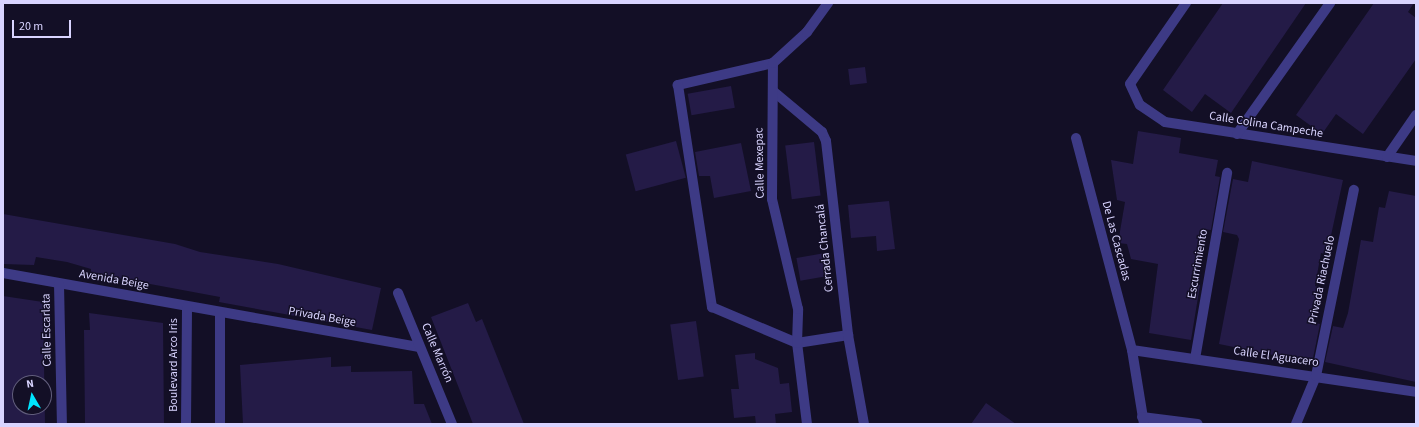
<!DOCTYPE html>
<meta charset="utf-8">
<style>
body{margin:0}
#map{position:relative;width:1419px;height:427px;overflow:hidden;background:#130f26;font-family:"Source Sans 3",sans-serif}
div>[style]{position:absolute}
.building>*{inset:0;background:#241b47;transform-origin:0 0}
.minor>*{height:10px;margin:-5px;padding:0 5px;transform-origin:5px;border-radius:5px;background:#3d3a85}
span{translate:-50% -50%;white-space:nowrap;text-align:center;line-height:1.15;-webkit-text-stroke:3px #130f26;paint-order:stroke}
.street-label{font-size:12px;color:#d9d4ff}
.frame{position:absolute;inset:0;border:4px solid #d9d4ff;pointer-events:none}
.north{position:absolute;left:12px;top:375px;width:40px;height:40px;box-sizing:border-box;background:#130f26;border:1px solid #625e7d;border-radius:50%;rotate:351deg;font-size:11px;font-weight:700;line-height:16px;text-align:center;color:#d9d4ff}
.north::after{content:'';display:block;margin:auto;width:14px;height:18px;background:#00e5ff;clip-path:polygon(50% 0,100% 100%,50% 72%,0 100%)}
.scale{position:absolute;left:12px;top:20px;width:59px;height:18px;box-sizing:border-box;border:2px solid #d9d4ff;border-top:0;padding-left:5px;font-size:12px;line-height:14px;white-space:nowrap;color:#d9d4ff;-webkit-text-stroke:3px #130f26;paint-order:stroke}
</style>
<div id="map">
<div class="building">
<div style="clip-path:polygon(1223px 3px,1306px 3px,1231px 113px,1205px 94px,1192px 112px,1163px 90px)"></div>
<div style="clip-path:polygon(1374px 3px,1414px 3px,1408px 12px,1416px 18px,1416px 59px,1363px 134px,1336px 114px,1322px 134px,1296px 115px)"></div>
<div style="left:865px;top:67px;width:16px;height:17px;rotate:83deg"></div>
<div style="left:731px;top:86px;width:22px;height:44px;rotate:80deg"></div>
<div style="clip-path:polygon(1138px 131px,1181px 138px,1179px 153px,1218px 160px,1215px 176px,1220px 177px,1211px 230px,1202px 229px,1193px 284px,1200px 285px,1191px 340px,1149px 333px,1158px 264px,1131px 259px,1127px 244px,1118px 243px,1125px 202px,1117px 200px,1111px 160px,1133px 164px)"></div>
<div style="left:676px;top:141px;width:38px;height:52px;rotate:75deg"></div>
<div style="left:814px;top:142px;width:54px;height:29px;rotate:83deg"></div>
<div style="clip-path:polygon(741px 143px,751px 191px,714px 198px,710px 176px,699px 176px,695px 152px)"></div>
<div style="clip-path:polygon(1252px 161px,1343px 180px,1327px 254px,1321px 253px,1315px 286px,1318px 287px,1312px 322px,1320px 324px,1312px 363px,1219px 344px,1239px 239px,1237px 235px,1223px 232px,1233px 179px,1248px 182px)"></div>
<div style="clip-path:polygon(1389px 191px,1416px 196px,1416px 382px,1325px 362px,1333px 326px,1343px 328px,1348px 313px,1361px 240px,1373px 242px,1379px 207px,1385px 208px)"></div>
<div style="clip-path:polygon(889px 201px,895px 249px,877px 251px,876px 236px,851px 238px,848px 205px)"></div>
<div style="clip-path:polygon(3px 214px,175px 244px,200px 252px,278px 264px,381px 288px,372px 330px,219px 302px,220px 297px,91px 273px,91px 269px,67px 262px,36px 257px,34px 265px,3px 264px)"></div>
<div style="left:825px;top:253px;width:23px;height:29px;rotate:80deg"></div>
<div style="clip-path:polygon(evenodd,3px 296px,43px 302px,45px 424px,3px 424px,3px 296px,20px 383px,44px 383px,44px 407px,20px 407px,20px 383px)"></div>
<div style="clip-path:polygon(468px 303px,476px 322px,482px 319px,524px 424px,473px 424px,431px 317px)"></div>
<div style="clip-path:polygon(89px 313px,163px 323px,164px 424px,85px 424px,84px 330px,90px 330px)"></div>
<div style="left:696px;top:321px;width:56px;height:26px;rotate:82deg"></div>
<div style="clip-path:polygon(755px 353px,755px 359px,778px 368px,780px 384px,789px 383px,792px 412px,775px 414px,776px 424px,756px 424px,755px 416px,734px 418px,731px 389px,739px 389px,735px 355px)"></div>
<div style="clip-path:polygon(331px 357px,331px 367px,351px 366px,351px 372px,412px 371px,414px 404px,424px 404px,432px 424px,243px 424px,240px 365px)"></div>
<div style="clip-path:polygon(986px 403px,1016px 424px,971px 424px)"></div>
</div>
<div class="minor">
<div style="left:1186px;top:3px;width:98px;rotate:124.7deg"></div>
<div style="left:1130px;top:84px;width:23px;rotate:65deg"></div>
<div style="left:1140px;top:105px;width:30px;rotate:34deg"></div>
<div style="left:1165px;top:122px;width:254px;rotate:8.8deg"></div>
<div style="left:773px;top:63px;width:98px;rotate:167deg"></div>
<div style="left:678px;top:85px;width:225px;rotate:81.3deg"></div>
<div style="left:712px;top:307px;width:92px;rotate:23deg"></div>
<div style="left:797px;top:343px;width:52px;rotate:-8.9deg"></div>
<div style="left:773px;top:91px;width:64px;rotate:39.9deg"></div>
<div style="left:822px;top:132px;width:10px;rotate:66deg"></div>
<div style="left:826px;top:141px;width:195px;rotate:83.5deg"></div>
<div style="left:848px;top:335px;width:90px;rotate:79.8deg"></div>
<div style="left:1237px;top:134px;width:161px;rotate:-54.6deg"></div>
<div style="left:1076px;top:138px;width:219px;rotate:75.2deg"></div>
<div style="left:1132px;top:350px;width:75px;rotate:80.8deg"></div>
<div style="left:1387px;top:157px;width:51px;rotate:-55.4deg"></div>
<div style="left:3px;top:273px;width:423px;rotate:10.1deg"></div>
<div style="left:59px;top:284px;width:140px;rotate:88.8deg"></div>
<div style="left:398px;top:293px;width:142px;rotate:67.6deg"></div>
<div style="left:1132px;top:350px;width:287px;rotate:8.4deg"></div>
<div style="left:1195px;top:359px;width:189px;rotate:-80.2deg"></div>
<div style="left:1142px;top:417px;width:56px;rotate:7.1deg"></div>
<div style="left:186px;top:424px;width:117px;rotate:-89.5deg"></div>
<div style="left:220px;top:424px;width:111px;rotate:-90deg"></div>
<div style="left:807px;top:424px;width:82px;rotate:-97deg"></div>
<div style="left:797px;top:343px;width:34px;rotate:-88deg"></div>
<div style="left:798px;top:309px;width:113px;rotate:-103.3deg"></div>
<div style="left:772px;top:199px;width:136px;rotate:-89.6deg"></div>
<div style="left:773px;top:63px;width:46px;rotate:-42.4deg"></div>
<div style="left:807px;top:32px;width:36px;rotate:-54deg"></div>
<div style="left:1296px;top:424px;width:52px;rotate:-67.4deg"></div>
<div style="left:1316px;top:376px;width:190px;rotate:-78.5deg"></div>
</div>
<div class="street-label">
<span style="left:1266px;top:125px;rotate:9deg">Calle Colina Campeche</span>
<span style="left:760px;top:163px;rotate:-91deg">Calle Mexepac</span>
<span style="left:1116px;top:241px;rotate:75deg">De Las Cascadas</span>
<span style="left:825px;top:248px;rotate:-96deg">Cerrada Chancalá</span>
<span style="left:1198px;top:264px;rotate:-80deg">Escurrimiento</span>
<span style="left:114px;top:280px;rotate:10deg">Avenida Beige</span>
<span style="left:1322px;top:280px;rotate:-78deg">Privada Riachuelo</span>
<span style="left:322px;top:317px;rotate:10deg">Privada Beige</span>
<span style="left:47px;top:330px;rotate:-91deg">Calle Escarlata</span>
<span style="left:437px;top:353px;rotate:67deg">Calle Marrón</span>
<span style="left:1276px;top:357px;rotate:8deg">Calle El Aguacero</span>
<span style="left:174px;top:365px;rotate:-90deg">Boulevard Arco Iris</span>
</div>
<div class="frame"></div>
<div class="north">N</div>
<div class="scale">20 m</div>
</div>
